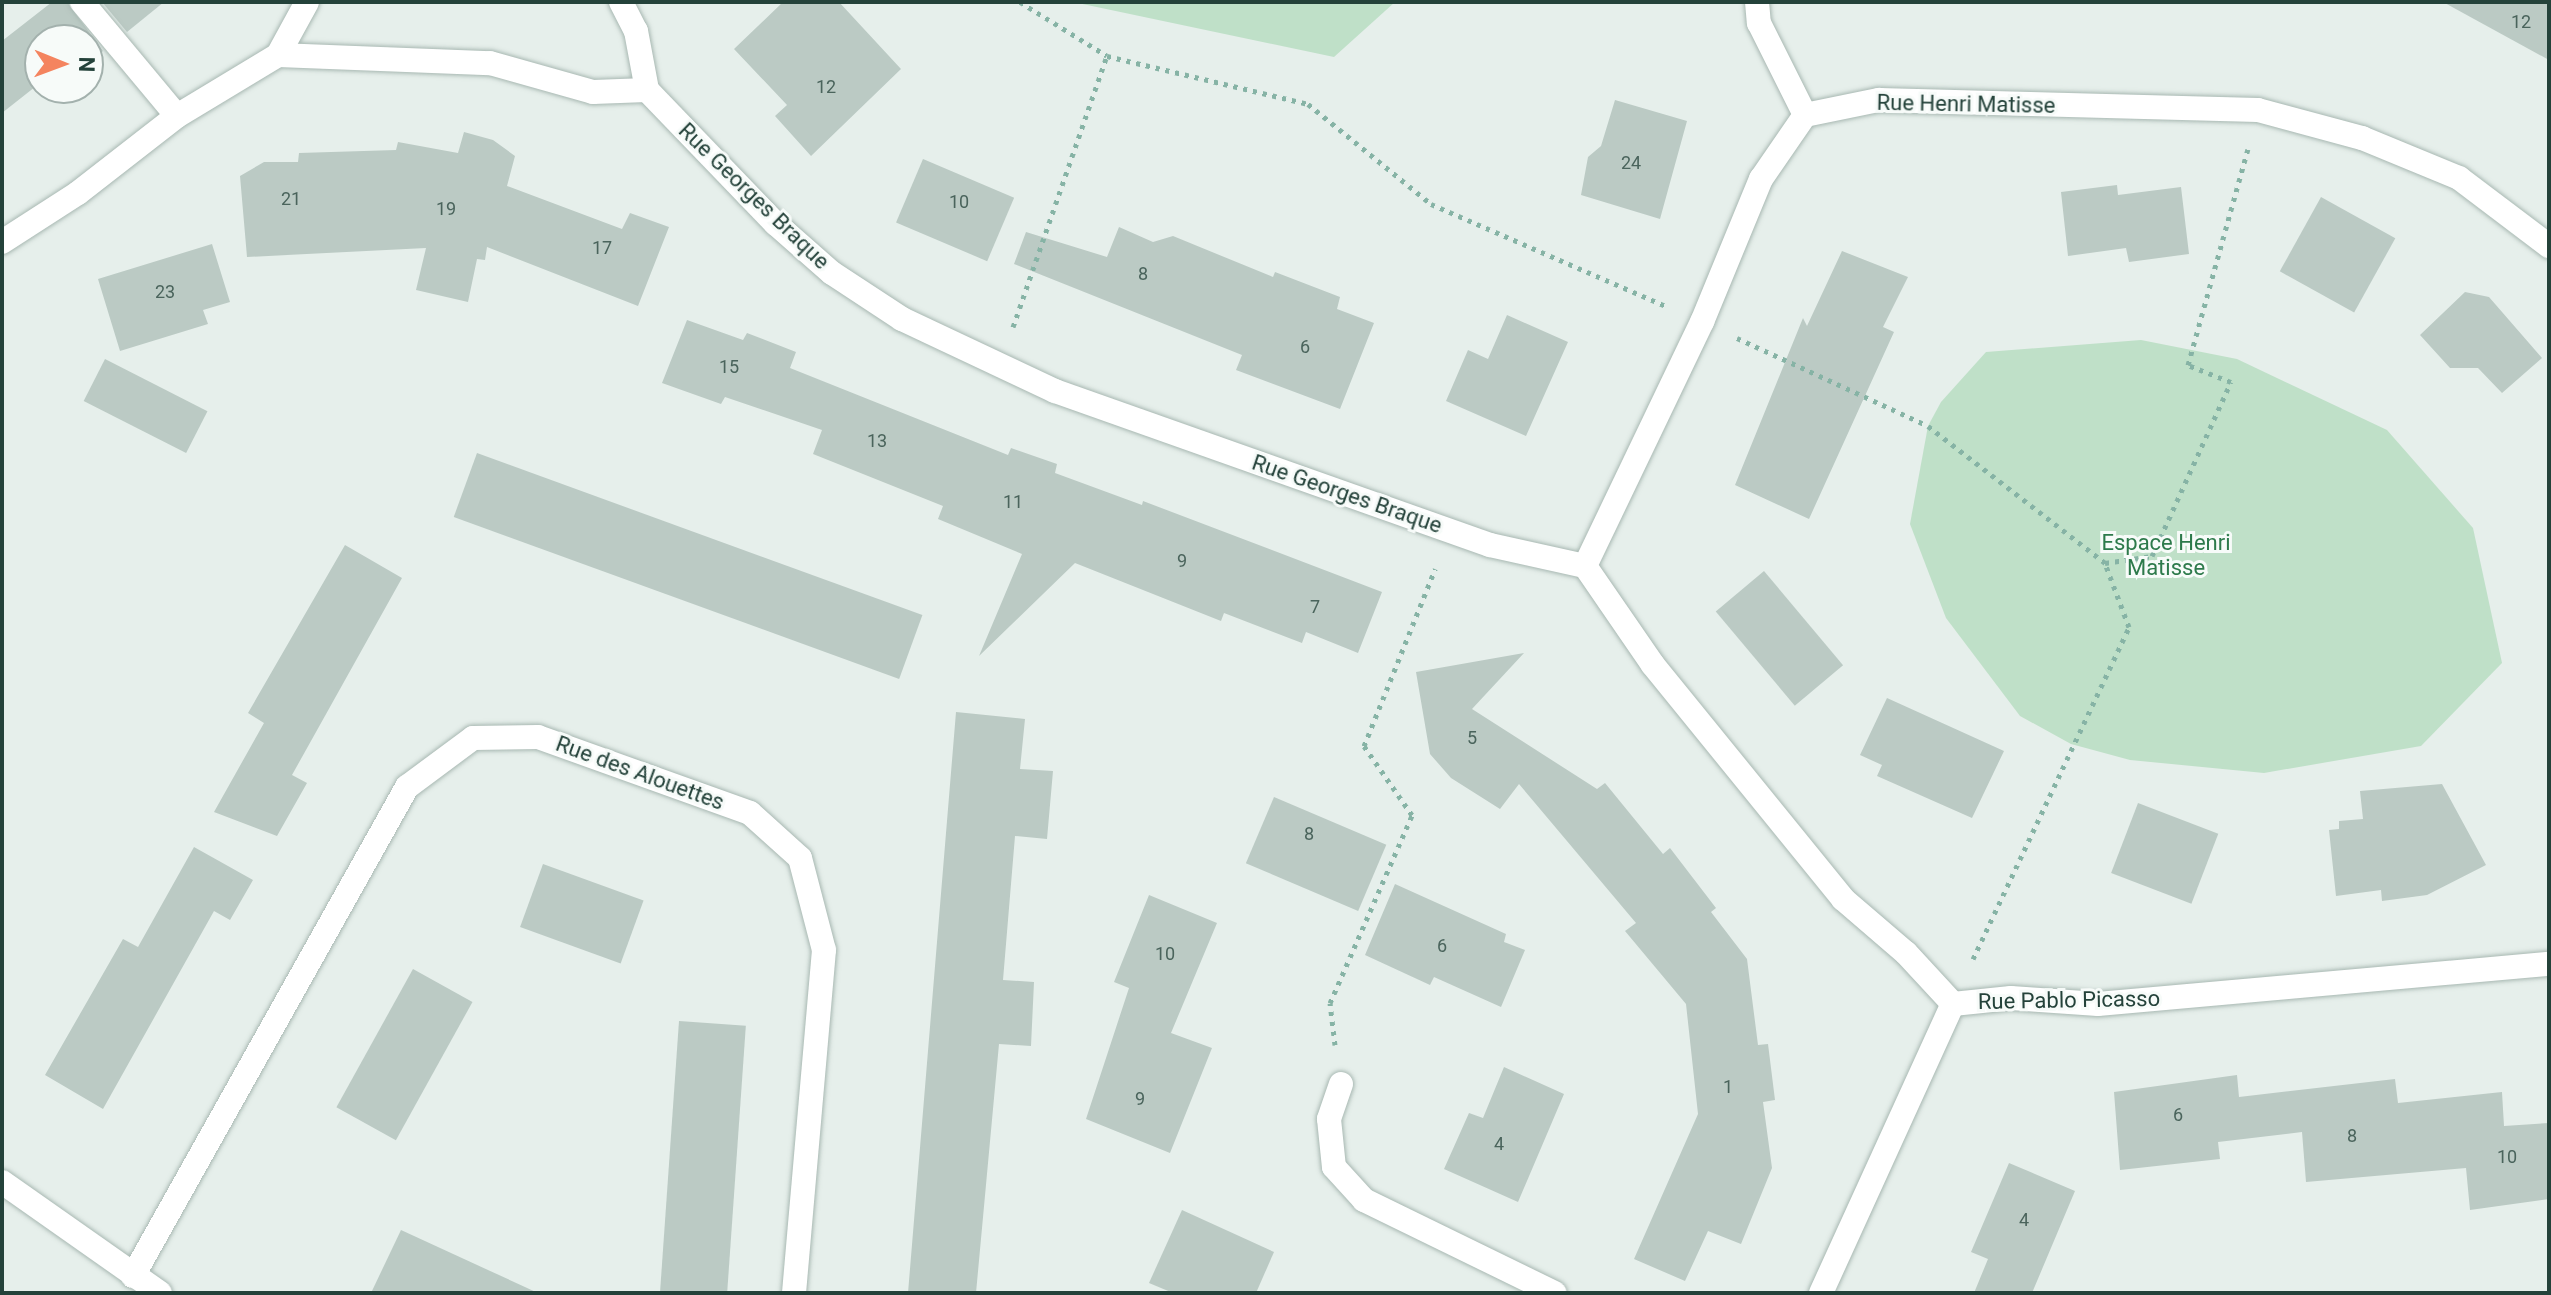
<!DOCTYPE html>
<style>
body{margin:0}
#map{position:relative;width:2551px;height:1295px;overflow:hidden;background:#e6efeb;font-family:Roboto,sans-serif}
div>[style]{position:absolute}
.green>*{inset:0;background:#bfe0c8}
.building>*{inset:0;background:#bbcac4;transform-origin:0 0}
.path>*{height:5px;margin-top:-2.5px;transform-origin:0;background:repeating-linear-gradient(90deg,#86b3a5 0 4px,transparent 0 10px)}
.roads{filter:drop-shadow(0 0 2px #a8b8b2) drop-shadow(0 0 2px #a8b8b2)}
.service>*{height:24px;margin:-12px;padding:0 12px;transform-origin:12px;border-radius:12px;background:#fff}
.minor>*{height:24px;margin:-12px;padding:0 12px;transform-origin:12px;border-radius:12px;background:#fff}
.tertiary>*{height:24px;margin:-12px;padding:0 12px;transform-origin:12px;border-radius:12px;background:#fff}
span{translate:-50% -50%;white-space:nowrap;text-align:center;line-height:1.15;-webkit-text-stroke:6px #f7fbf9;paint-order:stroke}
.number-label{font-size:18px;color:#4a645c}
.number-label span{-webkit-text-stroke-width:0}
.street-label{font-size:22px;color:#24423a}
.park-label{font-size:22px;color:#2d7a4b}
.frame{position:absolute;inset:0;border:4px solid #24423a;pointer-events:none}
.north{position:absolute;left:24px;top:24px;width:80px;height:80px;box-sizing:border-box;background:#f7fbf9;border:2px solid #a3b1ad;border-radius:50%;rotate:91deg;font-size:22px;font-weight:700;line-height:32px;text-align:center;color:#24423a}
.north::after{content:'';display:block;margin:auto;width:28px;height:36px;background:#f4845f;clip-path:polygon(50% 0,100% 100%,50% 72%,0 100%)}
</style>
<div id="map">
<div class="green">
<div style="clip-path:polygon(1073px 2px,1395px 2px,1334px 57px)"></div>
<div style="clip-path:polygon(2141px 340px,2237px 359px,2387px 430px,2473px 528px,2502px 663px,2421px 746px,2264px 773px,2130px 760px,2071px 744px,2020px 716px,1946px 618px,1910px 524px,1928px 426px,1941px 402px,1986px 352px)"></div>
</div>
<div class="building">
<div style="clip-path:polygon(52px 2px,67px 2px,103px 51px,88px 63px,88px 40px,40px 40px,40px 83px,2px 113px,2px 41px)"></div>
<div style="clip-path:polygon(102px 2px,164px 2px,127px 32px)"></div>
<div style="clip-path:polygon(783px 2px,839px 2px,901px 69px,811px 156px,775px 116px,787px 105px,734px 49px)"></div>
<div style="clip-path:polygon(2443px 2px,2549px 2px,2549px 60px)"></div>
<div style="clip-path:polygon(1615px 100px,1687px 121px,1660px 219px,1581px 195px,1588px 157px,1601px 146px)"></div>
<div style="clip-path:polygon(464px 132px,493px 140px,515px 156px,507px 186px,622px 229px,630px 213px,669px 227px,638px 306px,487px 247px,485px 260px,477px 259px,468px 302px,416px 290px,426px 248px,247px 257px,240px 176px,264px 162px,298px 162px,299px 153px,396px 150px,398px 142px,458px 153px)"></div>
<div style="left:923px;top:159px;width:99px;height:69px;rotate:23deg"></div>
<div style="clip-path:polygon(2117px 185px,2118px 195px,2181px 187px,2189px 254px,2129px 262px,2126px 248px,2068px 256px,2061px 192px)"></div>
<div style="left:2321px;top:197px;width:85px;height:85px;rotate:29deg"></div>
<div style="clip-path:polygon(1119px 227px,1153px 242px,1173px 236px,1273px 277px,1275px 272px,1340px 297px,1337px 309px,1374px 323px,1340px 409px,1236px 370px,1242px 355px,1014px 264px,1026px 232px,1107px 257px)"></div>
<div style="clip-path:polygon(212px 244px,230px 302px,203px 310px,208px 324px,120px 351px,98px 279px)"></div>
<div style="clip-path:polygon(1842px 251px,1908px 277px,1883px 327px,1894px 332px,1809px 519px,1735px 485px,1803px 318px,1807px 326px)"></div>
<div style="clip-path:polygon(2465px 292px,2489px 297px,2542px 358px,2502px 393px,2478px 368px,2450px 368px,2420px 335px)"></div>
<div style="clip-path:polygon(1507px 315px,1568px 342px,1526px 436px,1446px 401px,1468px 350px,1488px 359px)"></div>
<div style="clip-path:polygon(687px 320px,743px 340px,747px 333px,796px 352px,790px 368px,1008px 455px,1011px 448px,1057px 464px,1055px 473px,1142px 505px,1143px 501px,1382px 592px,1358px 653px,1306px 632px,1302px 643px,1224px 613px,1221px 621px,1075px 563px,979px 656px,1022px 554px,938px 519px,943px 506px,813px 454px,822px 430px,725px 397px,721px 404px,662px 383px)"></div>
<div style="left:105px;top:359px;width:115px;height:47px;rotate:27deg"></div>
<div style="left:477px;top:453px;width:474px;height:68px;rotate:20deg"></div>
<div style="clip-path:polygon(345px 545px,402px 578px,292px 775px,307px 783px,277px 836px,214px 812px,264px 723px,248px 713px)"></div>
<div style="left:1764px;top:571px;width:123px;height:63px;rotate:50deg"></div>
<div style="clip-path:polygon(1524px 653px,1472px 709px,1597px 789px,1605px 783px,1663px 854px,1670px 848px,1716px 908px,1711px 912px,1747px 959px,1758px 1045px,1768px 1044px,1775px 1100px,1763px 1102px,1772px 1168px,1741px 1244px,1708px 1231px,1685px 1281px,1634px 1259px,1698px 1114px,1686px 1004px,1625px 931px,1636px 923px,1519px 784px,1500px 809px,1451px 778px,1430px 754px,1416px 672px)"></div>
<div style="clip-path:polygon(1887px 698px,2004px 751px,1972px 818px,1877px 776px,1882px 765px,1860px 755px)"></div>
<div style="clip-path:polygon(956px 712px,1025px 719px,1020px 769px,1053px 771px,1047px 839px,1015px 836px,1003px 980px,1034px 982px,1031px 1046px,999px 1044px,976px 1293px,908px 1293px)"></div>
<div style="clip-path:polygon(2442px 784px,2486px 865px,2427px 895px,2382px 901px,2381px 890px,2336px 896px,2329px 830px,2339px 829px,2339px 821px,2363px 819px,2360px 791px)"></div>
<div style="left:1274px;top:797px;width:122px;height:72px;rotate:23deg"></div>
<div style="left:2138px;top:803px;width:86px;height:75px;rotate:21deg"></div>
<div style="clip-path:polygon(194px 847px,253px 880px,230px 920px,214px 911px,103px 1109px,45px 1075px,123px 939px,138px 947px)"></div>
<div style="left:543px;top:864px;width:107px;height:67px;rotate:20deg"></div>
<div style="clip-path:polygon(1395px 884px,1506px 934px,1504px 942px,1525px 950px,1501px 1007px,1434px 977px,1430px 985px,1365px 955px)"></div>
<div style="clip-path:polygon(1149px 895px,1217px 923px,1171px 1033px,1212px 1048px,1170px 1153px,1086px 1119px,1129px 988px,1114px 982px)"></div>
<div style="left:413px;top:969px;width:68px;height:158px;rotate:29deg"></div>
<div style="left:679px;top:1021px;width:67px;height:273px;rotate:4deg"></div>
<div style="clip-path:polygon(1504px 1067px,1564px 1094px,1518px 1202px,1444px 1169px,1469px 1113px,1483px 1118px)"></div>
<div style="clip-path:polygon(2237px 1075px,2239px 1097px,2395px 1079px,2398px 1103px,2502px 1092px,2504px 1126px,2549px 1123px,2549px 1199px,2470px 1210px,2466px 1168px,2306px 1182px,2302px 1132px,2218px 1142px,2220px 1159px,2120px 1170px,2114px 1092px)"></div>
<div style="clip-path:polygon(2009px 1163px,2075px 1191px,2032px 1293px,1974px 1293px,1988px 1259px,1971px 1252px)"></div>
<div style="clip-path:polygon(1182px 1210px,1274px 1252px,1256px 1293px,1173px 1293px,1149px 1283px)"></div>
<div style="clip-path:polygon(401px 1230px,538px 1293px,371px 1293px)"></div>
</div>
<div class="path">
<div style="left:1020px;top:2px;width:102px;rotate:31.8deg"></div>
<div style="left:1107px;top:56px;width:207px;rotate:13.4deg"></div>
<div style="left:1308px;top:104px;width:159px;rotate:39.1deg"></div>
<div style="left:1431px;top:204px;width:256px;rotate:23.5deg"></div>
<div style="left:1013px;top:327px;width:287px;rotate:-70.9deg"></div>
<div style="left:1737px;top:338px;width:210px;rotate:24.7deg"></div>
<div style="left:1928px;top:426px;width:224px;rotate:37.7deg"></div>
<div style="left:2105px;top:563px;width:48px;rotate:-8.5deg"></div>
<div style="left:2152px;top:556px;width:191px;rotate:-65.6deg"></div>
<div style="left:2231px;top:382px;width:46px;rotate:-158.4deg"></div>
<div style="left:2188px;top:365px;width:224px;rotate:-74.5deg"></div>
<div style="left:1973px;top:959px;width:367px;rotate:-64.8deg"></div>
<div style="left:2129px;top:627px;width:68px;rotate:-110.6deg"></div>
<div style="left:1335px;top:1045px;width:42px;rotate:-96.8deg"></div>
<div style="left:1330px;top:1003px;width:205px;rotate:-66.4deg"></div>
<div style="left:1412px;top:815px;width:84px;rotate:-124.8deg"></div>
<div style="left:1364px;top:746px;width:191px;rotate:-68.1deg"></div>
</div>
<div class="roads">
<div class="service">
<div style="left:82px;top:2px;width:148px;rotate:50.2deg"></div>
</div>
<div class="minor">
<div style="left:621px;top:2px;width:33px;rotate:63deg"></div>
<div style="left:636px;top:31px;width:60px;rotate:79.4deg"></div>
<div style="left:647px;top:90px;width:185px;rotate:46.1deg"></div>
<div style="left:775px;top:223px;width:76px;rotate:41.3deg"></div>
<div style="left:832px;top:273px;width:84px;rotate:33.3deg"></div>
<div style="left:902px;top:319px;width:169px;rotate:25.2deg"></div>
<div style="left:1055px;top:391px;width:461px;rotate:19.5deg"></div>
<div style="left:1490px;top:545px;width:97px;rotate:12.5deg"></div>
<div style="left:1585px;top:566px;width:120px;rotate:55.5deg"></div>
<div style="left:1653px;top:665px;width:301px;rotate:50.9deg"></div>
<div style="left:1843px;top:899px;width:83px;rotate:40.6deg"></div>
<div style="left:1906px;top:953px;width:69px;rotate:47.3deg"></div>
<div style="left:1757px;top:2px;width:21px;rotate:85deg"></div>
<div style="left:1759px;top:23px;width:103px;rotate:63.4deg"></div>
<div style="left:278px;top:55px;width:212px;rotate:2.2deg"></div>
<div style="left:490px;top:63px;width:107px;rotate:15.7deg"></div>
<div style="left:593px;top:92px;width:54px;rotate:-2.1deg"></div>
<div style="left:2px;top:242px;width:90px;rotate:-32.8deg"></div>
<div style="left:78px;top:193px;width:125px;rotate:-37.9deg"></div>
<div style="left:177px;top:116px;width:118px;rotate:-31.1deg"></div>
<div style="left:278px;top:55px;width:60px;rotate:-61.3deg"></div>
<div style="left:1585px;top:566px;width:271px;rotate:-64.4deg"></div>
<div style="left:1702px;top:322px;width:155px;rotate:-67.6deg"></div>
<div style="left:1761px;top:179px;width:78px;rotate:-55.5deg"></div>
<div style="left:1805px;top:115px;width:76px;rotate:-11.5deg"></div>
<div style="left:1879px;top:100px;width:379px;rotate:1.5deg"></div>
<div style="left:2258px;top:110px;width:108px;rotate:15.1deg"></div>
<div style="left:2362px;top:138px;width:105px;rotate:22.4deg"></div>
<div style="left:2459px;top:178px;width:113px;rotate:37.1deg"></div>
<div style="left:1341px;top:1084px;width:37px;rotate:109deg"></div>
<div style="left:1329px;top:1119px;width:48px;rotate:84.1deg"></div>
<div style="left:1334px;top:1167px;width:45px;rotate:47.7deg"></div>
<div style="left:1364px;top:1200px;width:212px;rotate:26deg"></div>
<div style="left:133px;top:1276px;width:561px;rotate:-60.74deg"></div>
<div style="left:407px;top:787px;width:82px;rotate:-36.6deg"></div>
<div style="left:473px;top:738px;width:65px;rotate:-0.9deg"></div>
<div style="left:538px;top:737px;width:225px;rotate:19.7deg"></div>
<div style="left:750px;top:813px;width:67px;rotate:42deg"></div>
<div style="left:800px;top:858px;width:95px;rotate:75.4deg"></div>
<div style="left:824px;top:950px;width:344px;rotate:95deg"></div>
<div style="left:1821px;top:1293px;width:318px;rotate:-65.5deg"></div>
<div style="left:1953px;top:1004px;width:58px;rotate:-5.9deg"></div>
<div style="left:2011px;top:998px;width:87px;rotate:3.9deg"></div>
<div style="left:2098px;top:1004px;width:453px;rotate:-5.1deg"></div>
</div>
<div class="tertiary">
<div style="left:2px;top:1182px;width:193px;rotate:35.1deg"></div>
</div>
</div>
<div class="number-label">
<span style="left:2521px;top:22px">12</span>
<span style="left:826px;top:87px">12</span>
<span style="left:1631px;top:163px">24</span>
<span style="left:291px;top:199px">21</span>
<span style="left:959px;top:202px">10</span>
<span style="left:446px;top:209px">19</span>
<span style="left:602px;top:248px">17</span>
<span style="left:1143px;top:274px">8</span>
<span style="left:165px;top:292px">23</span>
<span style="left:1305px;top:347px">6</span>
<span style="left:729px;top:367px">15</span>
<span style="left:877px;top:441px">13</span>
<span style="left:1013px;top:502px">11</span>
<span style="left:1182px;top:561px">9</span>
<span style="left:1315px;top:607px">7</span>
<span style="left:1472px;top:738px">5</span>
<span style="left:1309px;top:834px">8</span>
<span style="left:1442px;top:946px">6</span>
<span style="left:1165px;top:954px">10</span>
<span style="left:1728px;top:1087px">1</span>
<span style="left:1140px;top:1099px">9</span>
<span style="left:2178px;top:1115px">6</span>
<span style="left:2352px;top:1136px">8</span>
<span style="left:1499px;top:1144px">4</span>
<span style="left:2507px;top:1157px">10</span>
<span style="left:2024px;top:1220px">4</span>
</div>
<div class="street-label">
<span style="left:1966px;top:104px;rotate:1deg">Rue Henri Matisse</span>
<span style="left:754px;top:196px;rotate:44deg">Rue Georges Braque</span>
<span style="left:1347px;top:494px;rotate:19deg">Rue Georges Braque</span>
<span style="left:640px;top:773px;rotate:20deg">Rue des Alouettes</span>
<span style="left:2069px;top:1000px;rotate:-1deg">Rue Pablo Picasso</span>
</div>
<div class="park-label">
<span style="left:2166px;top:555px">Espace Henri<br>Matisse</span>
</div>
<div class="frame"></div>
<div class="north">N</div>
</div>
